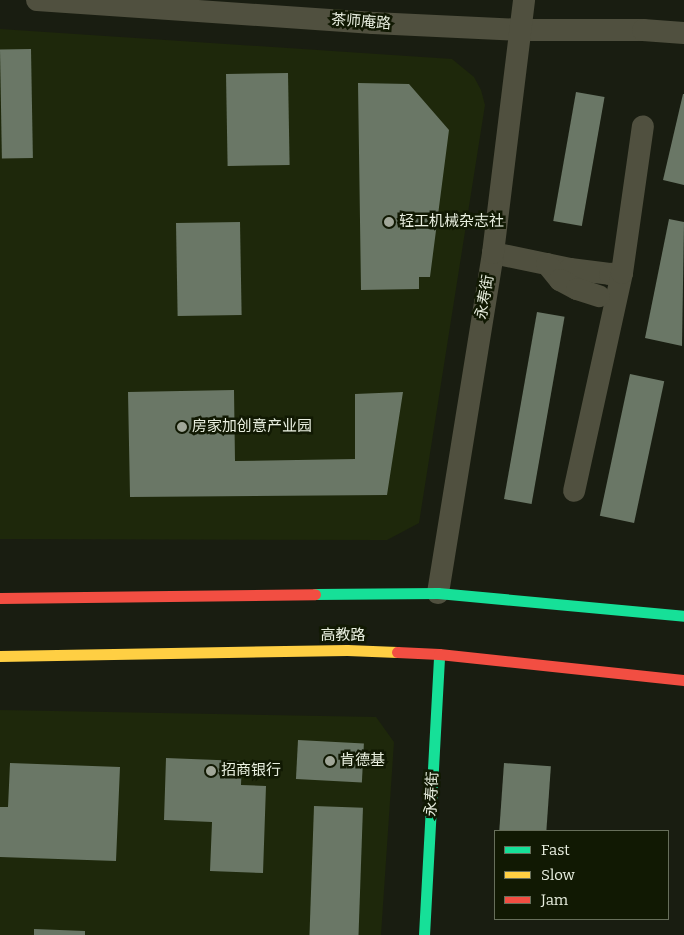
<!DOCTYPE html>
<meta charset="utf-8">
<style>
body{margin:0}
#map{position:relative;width:684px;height:935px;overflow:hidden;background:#191d11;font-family:Bitter,"Noto Sans SC",serif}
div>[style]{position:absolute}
.built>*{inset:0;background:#1e280b}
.building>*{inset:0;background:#6a7766;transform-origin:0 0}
.street>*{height:22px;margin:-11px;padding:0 11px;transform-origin:11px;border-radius:11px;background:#50503f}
.fast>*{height:11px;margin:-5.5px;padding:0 5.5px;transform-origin:5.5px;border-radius:5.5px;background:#16e098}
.slow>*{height:11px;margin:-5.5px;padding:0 5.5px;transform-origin:5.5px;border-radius:5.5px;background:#ffcf43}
.jam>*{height:11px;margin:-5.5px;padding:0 5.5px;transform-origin:5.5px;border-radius:5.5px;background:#f24e42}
.dots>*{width:14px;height:14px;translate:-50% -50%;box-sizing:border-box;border:2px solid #111903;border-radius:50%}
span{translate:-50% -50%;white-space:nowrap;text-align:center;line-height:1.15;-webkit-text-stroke:5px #111903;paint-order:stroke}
.street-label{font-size:15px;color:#e9efe0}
.poi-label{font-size:15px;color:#e9efe0}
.left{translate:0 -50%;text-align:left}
.legend{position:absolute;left:494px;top:830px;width:175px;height:90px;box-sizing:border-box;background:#111903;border:1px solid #676f5b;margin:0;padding:6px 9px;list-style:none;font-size:15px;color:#e9efe0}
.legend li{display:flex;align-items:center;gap:10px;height:25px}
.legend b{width:25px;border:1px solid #676f5b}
</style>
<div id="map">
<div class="built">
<div style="clip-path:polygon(0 29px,452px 59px,474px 77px,481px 90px,485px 105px,419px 523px,387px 540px,0 539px)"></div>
<div style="clip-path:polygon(0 710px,376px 717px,394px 742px,381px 935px,0 935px)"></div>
</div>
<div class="building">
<div style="left:31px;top:49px;width:109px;height:31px;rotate:89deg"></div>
<div style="left:288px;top:73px;width:92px;height:62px;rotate:89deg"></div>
<div style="clip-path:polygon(358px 83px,409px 84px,449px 130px,430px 277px,419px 277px,419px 289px,361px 290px)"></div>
<div style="left:576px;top:92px;width:29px;height:131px;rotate:10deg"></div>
<div style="clip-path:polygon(683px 94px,684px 94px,684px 185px,663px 180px)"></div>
<div style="clip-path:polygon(669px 219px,684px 222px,682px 346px,645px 338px)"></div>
<div style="left:240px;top:222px;width:93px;height:64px;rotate:89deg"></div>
<div style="left:537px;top:312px;width:28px;height:190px;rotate:10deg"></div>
<div style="left:630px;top:374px;width:35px;height:145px;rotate:12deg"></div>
<div style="clip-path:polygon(234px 390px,235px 461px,355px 459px,355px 394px,403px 392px,387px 495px,130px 497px,128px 392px)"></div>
<div style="left:298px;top:740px;width:66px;height:39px;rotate:3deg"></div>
<div style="clip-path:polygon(166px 758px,242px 761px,241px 785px,266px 786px,263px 873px,210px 871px,212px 822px,164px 820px)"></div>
<div style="clip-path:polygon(10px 763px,120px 767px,116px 861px,0 857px,0 807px,8px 807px)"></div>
<div style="left:504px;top:763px;width:47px;height:68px;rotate:4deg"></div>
<div style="left:314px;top:806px;width:49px;height:129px;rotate:2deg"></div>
<div style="clip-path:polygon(34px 929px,85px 931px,85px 935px,34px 935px)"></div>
</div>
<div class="street">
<div style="left:37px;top:0;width:337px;rotate:3.9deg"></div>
<div style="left:373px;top:23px;width:147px;rotate:2.7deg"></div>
<div style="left:520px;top:30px;width:123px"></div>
<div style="left:643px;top:30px;width:41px;rotate:4.2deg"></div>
<div style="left:493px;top:253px;width:79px;rotate:11.7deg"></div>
<div style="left:570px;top:269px;width:40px;rotate:7.1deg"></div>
<div style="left:610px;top:274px;width:12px;rotate:-5deg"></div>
<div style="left:622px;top:273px;width:223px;rotate:102.4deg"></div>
<div style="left:547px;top:264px;width:21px;rotate:51deg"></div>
<div style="left:560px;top:280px;width:19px;rotate:28deg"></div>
<div style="left:577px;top:289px;width:23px;rotate:18deg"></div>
<div style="left:622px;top:273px;width:148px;rotate:-81.9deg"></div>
<div style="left:438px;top:593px;width:344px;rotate:-80.8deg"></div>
<div style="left:493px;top:253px;width:255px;rotate:-83deg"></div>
</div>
<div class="fast">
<div style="left:315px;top:594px;width:123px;rotate:-0.5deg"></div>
<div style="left:438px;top:593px;width:247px;rotate:5.3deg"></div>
<div style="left:424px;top:935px;width:281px;rotate:-86.9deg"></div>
</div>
<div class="slow">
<div style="left:0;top:656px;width:347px;rotate:-1deg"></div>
<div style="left:347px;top:650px;width:50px;rotate:2.3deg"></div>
</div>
<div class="jam">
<div style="left:0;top:598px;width:315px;rotate:-0.7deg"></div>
<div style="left:397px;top:652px;width:42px;rotate:2.7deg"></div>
<div style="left:439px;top:654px;width:246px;rotate:6.1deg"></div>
</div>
<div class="dots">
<div style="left:389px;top:222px;background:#a0a698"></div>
<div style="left:182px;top:427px;background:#a0a698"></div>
<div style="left:330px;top:761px;background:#a0a698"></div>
<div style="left:211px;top:771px;background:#a0a698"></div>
</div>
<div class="street-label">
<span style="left:361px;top:22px;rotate:4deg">茶师庵路</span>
<span style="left:485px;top:297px;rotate:-80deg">永寿街</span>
<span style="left:343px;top:636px">高教路</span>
<span style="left:432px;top:794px;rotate:-87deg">永寿街</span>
</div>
<div class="poi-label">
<span class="left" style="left:399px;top:222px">轻工机械杂志社</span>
<span class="left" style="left:192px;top:427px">房家加创意产业园</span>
<span class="left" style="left:340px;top:761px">肯德基</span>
<span class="left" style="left:221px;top:771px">招商银行</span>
</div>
<ul class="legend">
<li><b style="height:6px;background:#16e098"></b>Fast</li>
<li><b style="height:6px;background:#ffcf43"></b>Slow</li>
<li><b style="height:6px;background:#f24e42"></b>Jam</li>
</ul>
</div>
